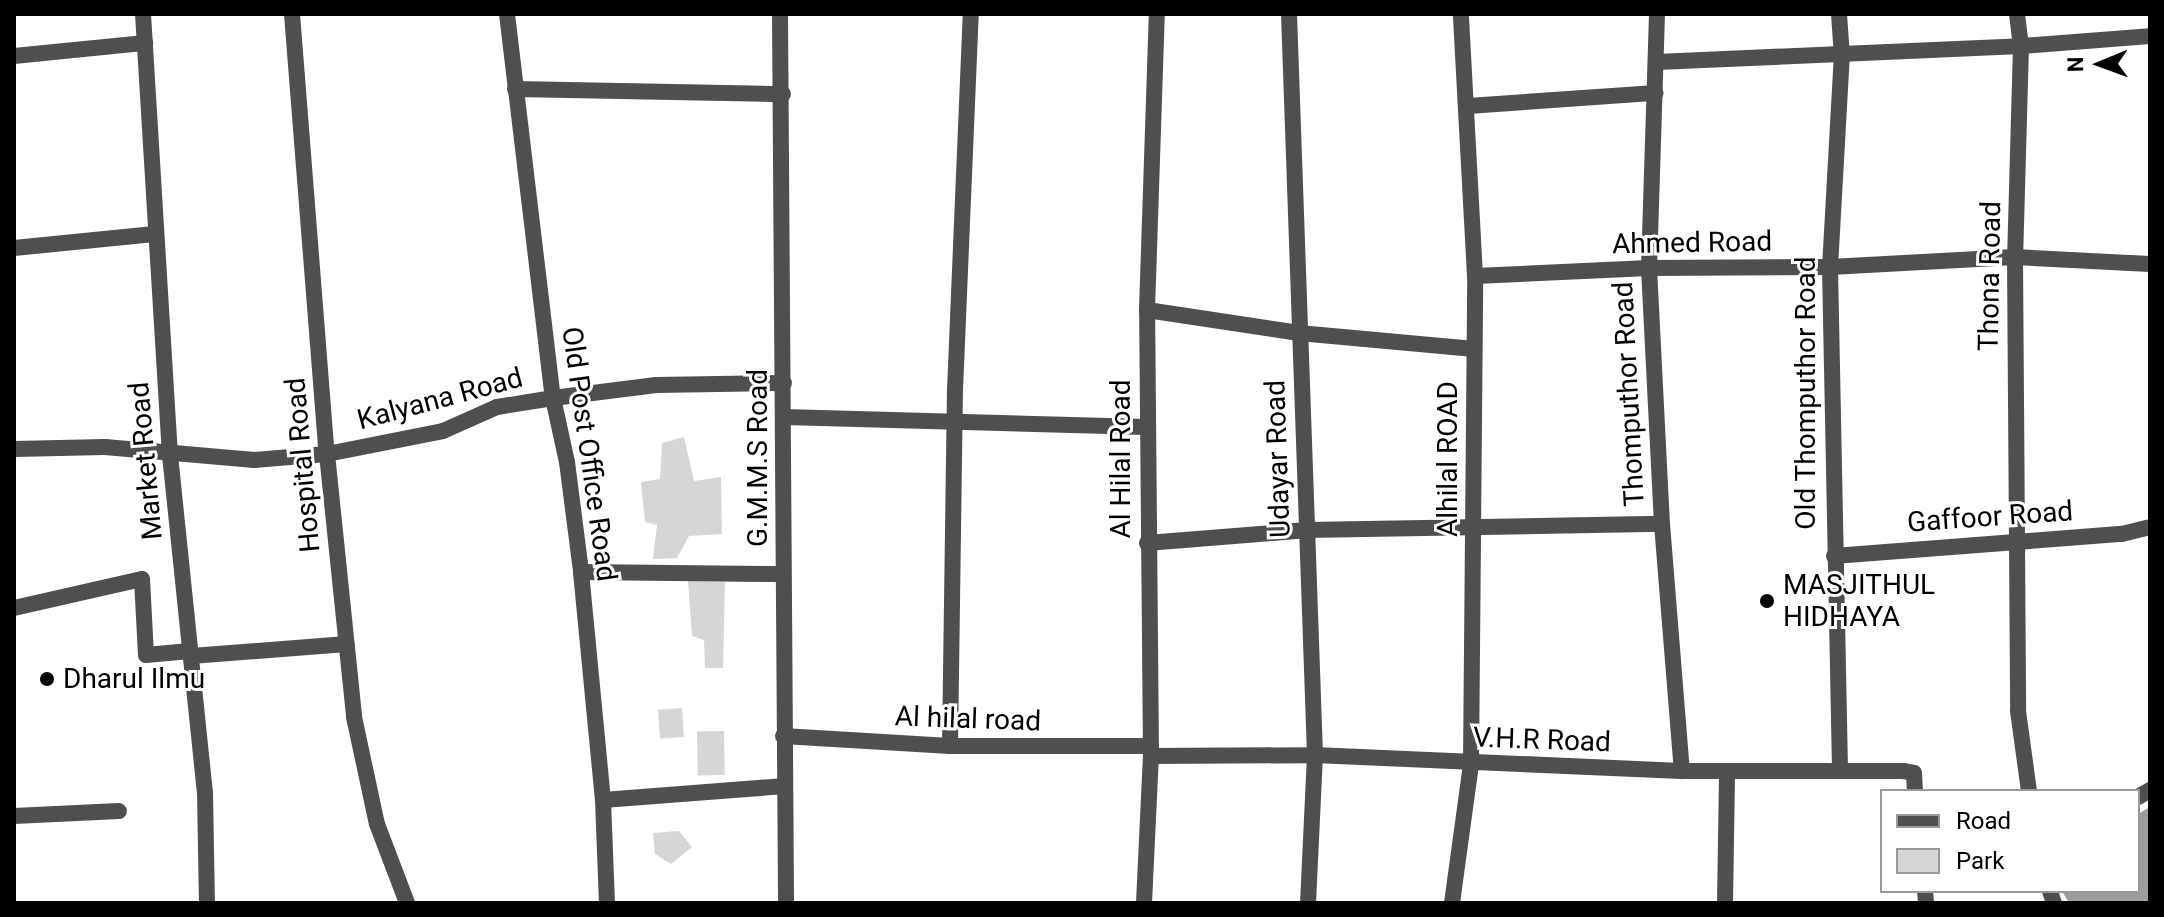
<!DOCTYPE html>
<style>
body{margin:0}
#map{position:relative;width:2164px;height:917px;overflow:hidden;background:#fff;font-family:Roboto,sans-serif}
div>[style]{position:absolute}
.green>*{inset:0;background:#d6d6d6;transform-origin:0 0}
.water>*{inset:0;background:#9d9d9d}
.street>*{height:16px;margin:-8px;padding:0 8px;transform-origin:8px;border-radius:8px;background:#4f4f4f}
.dots>*{width:22px;height:22px;translate:-50% -50%;box-sizing:border-box;border:4px solid #fff;border-radius:50%}
span{translate:-50% -50%;white-space:nowrap;text-align:center;line-height:1.15;-webkit-text-stroke:6px #fff;paint-order:stroke}
.street-label{font-size:28px;color:#000}
.poi-label{font-size:28px;color:#000}
.left{translate:0 -50%;text-align:left}
.frame{position:absolute;inset:0;border:16px solid #000;pointer-events:none}
.legend{position:absolute;left:1880px;top:789px;width:260px;height:104px;box-sizing:border-box;background:#fff;border:2px solid #999;margin:0;padding:10px 14px;list-style:none;font-size:24px;color:#000}
.legend li{display:flex;align-items:center;gap:16px;height:40px}
.legend b{width:40px;border:2px solid #999}
.north{position:absolute;left:2060px;top:24px;width:80px;height:80px;-webkit-text-stroke:6px #fff;paint-order:stroke;rotate:269deg;font-size:22px;font-weight:700;line-height:32px;text-align:center;color:#000}
.north::after{content:'';display:block;margin:auto;width:28px;height:36px;background:#000;clip-path:polygon(50% 0,100% 100%,50% 72%,0 100%)}
</style>
<div id="map">
<div class="green">
<div style="clip-path:polygon(684px 437px,694px 481px,721px 477px,722px 534px,689px 536px,677px 558px,653px 559px,657px 525px,645px 522px,641px 482px,660px 479px,662px 443px)"></div>
<div style="clip-path:polygon(688px 581px,725px 582px,723px 668px,705px 668px,704px 640px,692px 636px)"></div>
<div style="left:682px;top:708px;width:29px;height:24px;rotate:86deg"></div>
<div style="left:724px;top:731px;width:44px;height:27px;rotate:89deg"></div>
<div style="clip-path:polygon(679px 831px,692px 847px,671px 864px,655px 854px,653px 833px)"></div>
</div>
<div class="water">
<div style="clip-path:polygon(2150px 807px,2150px 903px,2069px 903px,2062px 891px,2138px 891px,2138px 814px)"></div>
</div>
<div class="street">
<div style="left:143px;top:14px;width:442px;rotate:86.5deg"></div>
<div style="left:170px;top:455px;width:339px;rotate:84.1deg"></div>
<div style="left:205px;top:792px;width:111px;rotate:89deg"></div>
<div style="left:292px;top:14px;width:441px;rotate:85.5deg"></div>
<div style="left:327px;top:454px;width:264px;rotate:84.1deg"></div>
<div style="left:354px;top:717px;width:109px;rotate:77.9deg"></div>
<div style="left:377px;top:824px;width:85px;rotate:69.2deg"></div>
<div style="left:507px;top:14px;width:387px;rotate:83.2deg"></div>
<div style="left:553px;top:398px;width:66px;rotate:77.7deg"></div>
<div style="left:567px;top:462px;width:111px;rotate:82.7deg"></div>
<div style="left:581px;top:572px;width:229px;rotate:84.5deg"></div>
<div style="left:603px;top:800px;width:103px;rotate:87.8deg"></div>
<div style="left:780px;top:14px;width:889px;rotate:89.61deg"></div>
<div style="left:1289px;top:14px;width:741px;rotate:87.99deg"></div>
<div style="left:1315px;top:755px;width:148px;rotate:92.7deg"></div>
<div style="left:1657px;top:14px;width:254px;rotate:91.8deg"></div>
<div style="left:1649px;top:268px;width:256px;rotate:87.1deg"></div>
<div style="left:1662px;top:524px;width:248px;rotate:85.4deg"></div>
<div style="left:1839px;top:14px;width:39px;rotate:86deg"></div>
<div style="left:1842px;top:53px;width:214px;rotate:93.2deg"></div>
<div style="left:1830px;top:267px;width:504px;rotate:88.86deg"></div>
<div style="left:2017px;top:14px;width:32px;rotate:83deg"></div>
<div style="left:2021px;top:46px;width:211px;rotate:91.6deg"></div>
<div style="left:2015px;top:257px;width:454px;rotate:89.6deg"></div>
<div style="left:2018px;top:711px;width:81px;rotate:82.2deg"></div>
<div style="left:14px;top:56px;width:132px;rotate:-5.7deg"></div>
<div style="left:1657px;top:62px;width:364px;rotate:-2.5deg"></div>
<div style="left:2021px;top:46px;width:129px;rotate:-4.4deg"></div>
<div style="left:515px;top:89px;width:268px;rotate:1.1deg"></div>
<div style="left:1468px;top:106px;width:188px;rotate:-4deg"></div>
<div style="left:14px;top:248px;width:141px;rotate:-5.7deg"></div>
<div style="left:1475px;top:276px;width:174px;rotate:-2.6deg"></div>
<div style="left:1649px;top:268px;width:181px;rotate:-0.3deg"></div>
<div style="left:1830px;top:267px;width:185px;rotate:-3.1deg"></div>
<div style="left:2015px;top:257px;width:135px;rotate:3deg"></div>
<div style="left:1147px;top:310px;width:154px;rotate:8.6deg"></div>
<div style="left:1299px;top:333px;width:176px;rotate:5.2deg"></div>
<div style="left:784px;top:417px;width:362px;rotate:1.6deg"></div>
<div style="left:14px;top:449px;width:91px;rotate:-1.3deg"></div>
<div style="left:105px;top:447px;width:150px;rotate:5deg"></div>
<div style="left:254px;top:460px;width:73px;rotate:-4.7deg"></div>
<div style="left:327px;top:454px;width:118px;rotate:-11.2deg"></div>
<div style="left:443px;top:431px;width:59px;rotate:-24deg"></div>
<div style="left:497px;top:407px;width:57px;rotate:-9.1deg"></div>
<div style="left:553px;top:398px;width:104px;rotate:-7.2deg"></div>
<div style="left:656px;top:385px;width:128px;rotate:-0.9deg"></div>
<div style="left:1147px;top:543px;width:161px;rotate:-4.6deg"></div>
<div style="left:1307px;top:530px;width:355px;rotate:-1deg"></div>
<div style="left:1834px;top:556px;width:289px;rotate:-4.4deg"></div>
<div style="left:2122px;top:534px;width:29px;rotate:-14deg"></div>
<div style="left:581px;top:572px;width:202px;rotate:0.6deg"></div>
<div style="left:14px;top:608px;width:131px;rotate:-12.8deg"></div>
<div style="left:142px;top:579px;width:76px;rotate:87deg"></div>
<div style="left:146px;top:655px;width:44px;rotate:-5.2deg"></div>
<div style="left:191px;top:656px;width:156px;rotate:-4.4deg"></div>
<div style="left:783px;top:736px;width:167px;rotate:3.4deg"></div>
<div style="left:950px;top:746px;width:201px"></div>
<div style="left:950px;top:746px;width:356px;rotate:-89.2deg"></div>
<div style="left:955px;top:390px;width:376px;rotate:-87.6deg"></div>
<div style="left:1151px;top:756px;width:164px;rotate:-0.3deg"></div>
<div style="left:1315px;top:755px;width:367px;rotate:2.5deg"></div>
<div style="left:1682px;top:771px;width:221px"></div>
<div style="left:1903px;top:771px;width:11px;rotate:10deg"></div>
<div style="left:1914px;top:773px;width:18px;rotate:87deg"></div>
<div style="left:2138px;top:797px;width:14px;rotate:-30deg"></div>
<div style="left:603px;top:800px;width:182px;rotate:-4.4deg"></div>
<div style="left:14px;top:816px;width:105px;rotate:-2.7deg"></div>
<div style="left:1925px;top:891px;width:12px;rotate:85deg"></div>
<div style="left:2050px;top:891px;width:13px;rotate:72deg"></div>
<div style="left:1144px;top:903px;width:147px;rotate:-87.3deg"></div>
<div style="left:1151px;top:756px;width:446px;rotate:-90.5deg"></div>
<div style="left:1147px;top:310px;width:296px;rotate:-88.1deg"></div>
<div style="left:1452px;top:903px;width:140px;rotate:-82.2deg"></div>
<div style="left:1471px;top:764px;width:488px;rotate:-89.5deg"></div>
<div style="left:1475px;top:276px;width:262px;rotate:-93.1deg"></div>
<div style="left:1725px;top:903px;width:132px;rotate:-89.1deg"></div>
</div>
<div class="dots">
<div style="left:1767px;top:601px;background:#000"></div>
<div style="left:47px;top:679px;background:#000"></div>
</div>
<div class="street-label">
<span style="left:1692px;top:243px;rotate:-1deg">Ahmed Road</span>
<span style="left:1990px;top:276px;rotate:-89deg">Thona Road</span>
<span style="left:1806px;top:393px;rotate:-90deg">Old Thomputhor Road</span>
<span style="left:1629px;top:394px;rotate:-93deg">Thomputhor Road</span>
<span style="left:440px;top:399px;rotate:-15deg">Kalyana Road</span>
<span style="left:589px;top:454px;rotate:82deg">Old Post Office Road</span>
<span style="left:758px;top:458px;rotate:-90deg">G.M.M.S Road</span>
<span style="left:1121px;top:459px;rotate:-90deg">Al Hilal Road</span>
<span style="left:1278px;top:459px;rotate:-92deg">Udayar Road</span>
<span style="left:1448px;top:459px;rotate:-90deg">Alhilal ROAD</span>
<span style="left:146px;top:461px;rotate:-95deg">Market Road</span>
<span style="left:303px;top:465px;rotate:-95deg">Hospital Road</span>
<span style="left:1990px;top:517px;rotate:-4deg">Gaffoor Road</span>
<span style="left:968px;top:719px;rotate:2deg">Al hilal road</span>
<span style="left:1542px;top:740px;rotate:2deg">V.H.R Road</span>
</div>
<div class="poi-label">
<span class="left" style="left:1783px;top:601px">MASJITHUL<br>HIDHAYA</span>
<span class="left" style="left:63px;top:679px">Dharul Ilmu</span>
</div>
<div class="frame"></div>
<ul class="legend">
<li><b style="height:10px;background:#4f4f4f"></b>Road</li>
<li><b style="height:22px;background:#d6d6d6"></b>Park</li>
</ul>
<div class="north">N</div>
</div>
